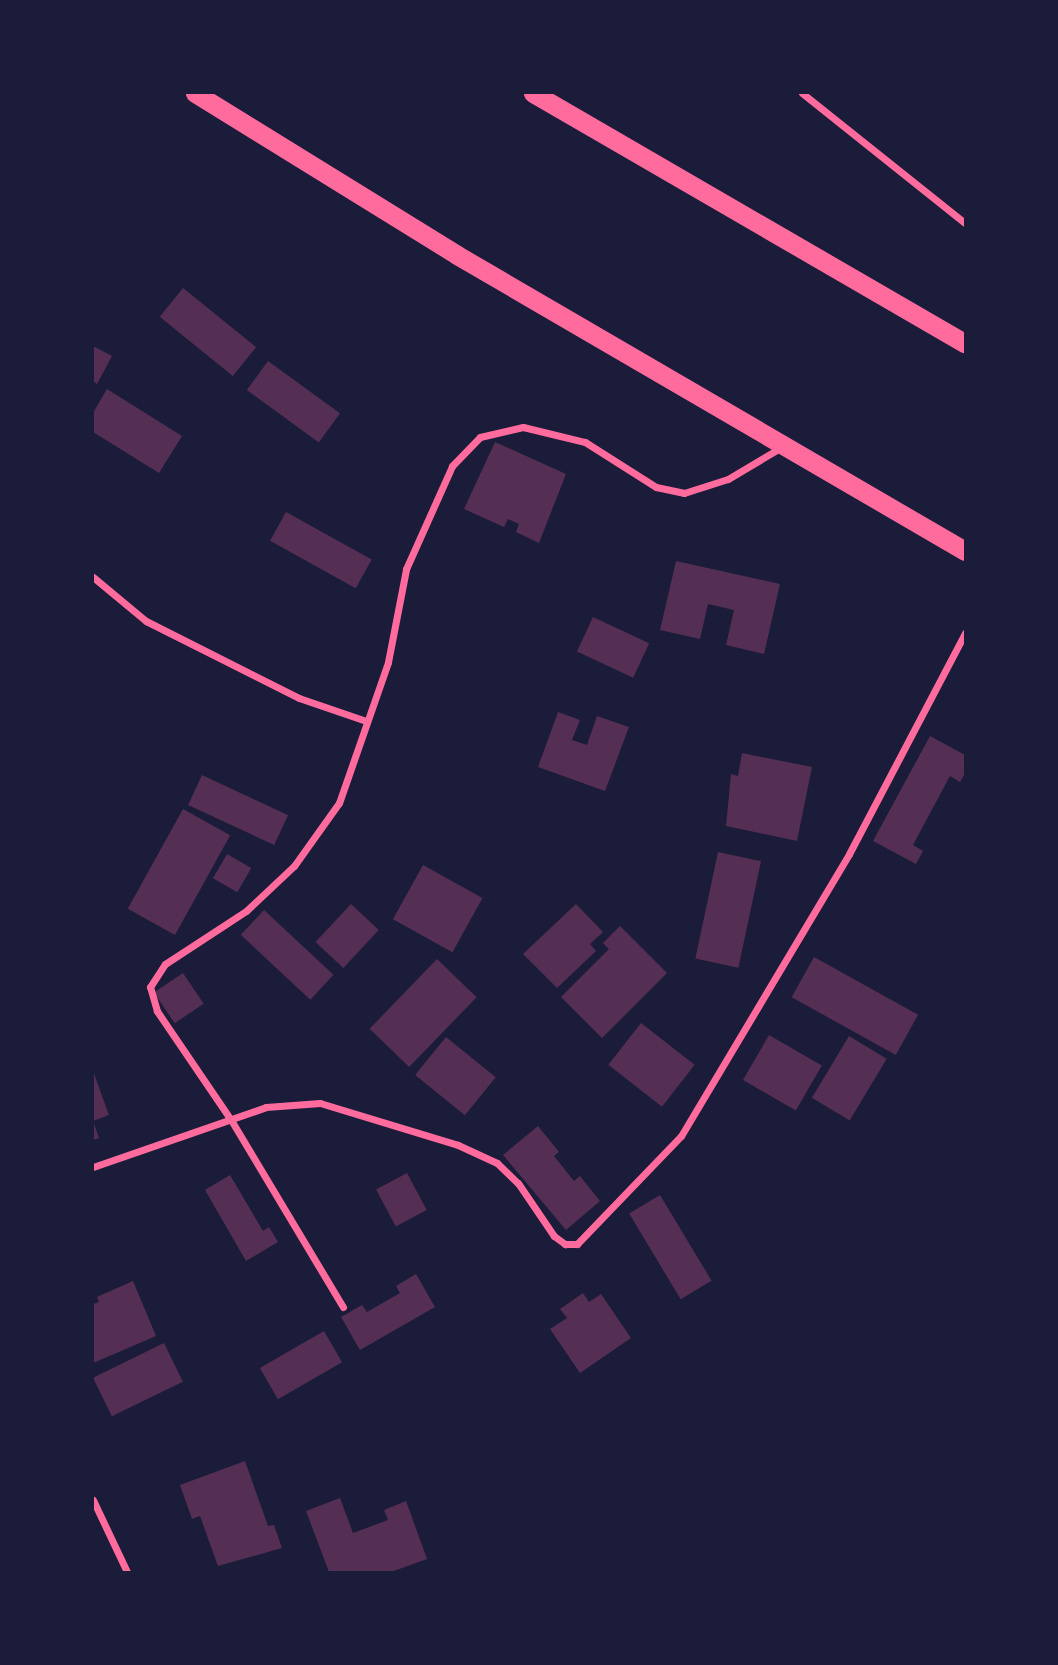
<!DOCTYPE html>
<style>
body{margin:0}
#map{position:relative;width:1058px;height:1665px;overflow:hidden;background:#1b1b3a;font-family:"Nunito Sans",sans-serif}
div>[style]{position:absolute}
.building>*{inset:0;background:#542f53;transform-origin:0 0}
.minor>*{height:7px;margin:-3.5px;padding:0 3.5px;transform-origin:3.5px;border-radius:3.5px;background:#ff6b9d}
.trunk>*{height:19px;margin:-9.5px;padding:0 9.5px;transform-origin:9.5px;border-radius:9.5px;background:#ff6b9d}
span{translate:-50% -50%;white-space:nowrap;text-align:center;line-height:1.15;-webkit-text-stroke:6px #1b1b3a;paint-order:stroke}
.frame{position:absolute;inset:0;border:94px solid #1b1b3a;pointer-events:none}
</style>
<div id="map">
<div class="building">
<div style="left:183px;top:288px;width:94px;height:37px;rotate:39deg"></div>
<div style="clip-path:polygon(93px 346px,112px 356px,97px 384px,93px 381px)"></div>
<div style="left:268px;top:361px;width:89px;height:36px;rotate:36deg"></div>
<div style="clip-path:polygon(107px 389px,182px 436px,159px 473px,93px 432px,93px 413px)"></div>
<div style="clip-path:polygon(495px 442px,566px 474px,539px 543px,516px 532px,519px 524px,508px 519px,504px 527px,464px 509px)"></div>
<div style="left:286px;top:512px;width:98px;height:33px;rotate:29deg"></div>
<div style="clip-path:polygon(676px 561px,780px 584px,764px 654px,726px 645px,734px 610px,708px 604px,700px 639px,660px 630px)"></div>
<div style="left:593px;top:617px;width:62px;height:38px;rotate:25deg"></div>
<div style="clip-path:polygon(558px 712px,580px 720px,572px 740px,587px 745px,597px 716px,629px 727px,605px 791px,538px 767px)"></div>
<div style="clip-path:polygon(930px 736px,965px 755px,965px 773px,960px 782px,950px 776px,913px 845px,923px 851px,916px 864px,873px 841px)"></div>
<div style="clip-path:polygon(742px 753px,812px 767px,797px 841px,726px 826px,731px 774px,738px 776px)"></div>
<div style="left:202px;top:775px;width:95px;height:33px;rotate:25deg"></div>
<div style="left:183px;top:809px;width:54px;height:114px;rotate:29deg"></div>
<div style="left:718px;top:852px;width:44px;height:109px;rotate:12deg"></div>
<div style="left:227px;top:854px;width:28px;height:28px;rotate:30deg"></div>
<div style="left:423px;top:865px;width:68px;height:62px;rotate:29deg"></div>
<div style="left:351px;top:904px;width:38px;height:52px;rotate:43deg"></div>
<div style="clip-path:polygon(576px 904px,603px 932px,590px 944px,596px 951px,557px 988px,523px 954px)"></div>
<div style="left:264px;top:910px;width:95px;height:34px;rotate:43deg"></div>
<div style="clip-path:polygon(620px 926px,667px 973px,602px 1038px,561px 997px,609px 949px,603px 943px)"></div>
<div style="left:814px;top:957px;width:119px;height:46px;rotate:29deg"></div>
<div style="left:437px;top:959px;width:55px;height:97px;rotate:44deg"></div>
<div style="left:183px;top:973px;width:37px;height:35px;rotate:56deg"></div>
<div style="left:641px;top:1023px;width:68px;height:53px;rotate:38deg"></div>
<div style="left:769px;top:1035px;width:61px;height:52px;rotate:30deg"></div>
<div style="left:849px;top:1036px;width:44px;height:72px;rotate:31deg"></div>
<div style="left:446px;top:1037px;width:64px;height:49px;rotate:39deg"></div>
<div style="clip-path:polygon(93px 1071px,109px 1115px,93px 1121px,99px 1138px,93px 1140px)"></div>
<div style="clip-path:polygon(538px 1126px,559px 1152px,554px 1156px,574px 1181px,580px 1176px,600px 1201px,566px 1230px,503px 1155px)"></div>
<div style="left:407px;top:1173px;width:42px;height:35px;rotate:62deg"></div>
<div style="clip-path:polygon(230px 1175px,263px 1231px,269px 1227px,278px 1242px,246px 1261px,205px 1190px)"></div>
<div style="left:660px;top:1195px;width:100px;height:36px;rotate:59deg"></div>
<div style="clip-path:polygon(416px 1274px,435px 1307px,360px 1350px,341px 1317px,362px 1305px,367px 1312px,400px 1293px,396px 1286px)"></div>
<div style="clip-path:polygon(133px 1281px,156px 1336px,93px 1363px,93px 1304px,99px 1302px,97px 1297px)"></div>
<div style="clip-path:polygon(583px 1293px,589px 1302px,601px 1294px,631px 1338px,580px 1373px,550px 1329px,567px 1318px,560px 1309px)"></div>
<div style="left:324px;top:1331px;width:36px;height:74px;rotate:60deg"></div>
<div style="left:164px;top:1343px;width:43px;height:79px;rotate:64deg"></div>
<div style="clip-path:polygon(245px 1461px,268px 1526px,274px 1525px,282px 1548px,218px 1566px,200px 1516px,192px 1519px,180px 1485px)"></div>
<div style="clip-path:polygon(340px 1498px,353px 1533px,388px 1520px,384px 1510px,406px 1501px,427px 1559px,391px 1572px,329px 1572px,306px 1511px)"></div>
</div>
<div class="minor">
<div style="left:802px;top:93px;width:208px;rotate:38.6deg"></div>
<div style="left:93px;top:577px;width:69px;rotate:39.7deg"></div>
<div style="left:146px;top:621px;width:171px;rotate:26.7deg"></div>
<div style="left:299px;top:698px;width:71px;rotate:18.9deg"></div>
<div style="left:93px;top:1167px;width:183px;rotate:-19.1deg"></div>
<div style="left:266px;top:1107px;width:54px;rotate:-4.2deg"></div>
<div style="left:320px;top:1103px;width:144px;rotate:16.9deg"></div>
<div style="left:458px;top:1145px;width:43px;rotate:24.8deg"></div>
<div style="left:497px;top:1163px;width:29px;rotate:44deg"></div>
<div style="left:518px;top:1183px;width:64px;rotate:55.8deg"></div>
<div style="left:554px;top:1236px;width:14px;rotate:36deg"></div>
<div style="left:565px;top:1244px;width:12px"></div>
<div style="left:577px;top:1244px;width:150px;rotate:-46.1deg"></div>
<div style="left:681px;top:1136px;width:328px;rotate:-59.2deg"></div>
<div style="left:849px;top:854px;width:250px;rotate:-62.3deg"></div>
<div style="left:343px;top:1307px;width:218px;rotate:-120.9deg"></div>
<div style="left:231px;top:1120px;width:132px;rotate:-124.2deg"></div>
<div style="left:157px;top:1011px;width:25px;rotate:-106deg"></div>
<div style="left:150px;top:987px;width:27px;rotate:-57deg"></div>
<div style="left:165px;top:964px;width:97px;rotate:-33.2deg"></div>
<div style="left:246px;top:911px;width:66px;rotate:-43.2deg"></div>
<div style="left:294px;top:866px;width:77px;rotate:-54.5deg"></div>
<div style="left:339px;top:803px;width:149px;rotate:-70.8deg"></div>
<div style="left:388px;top:662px;width:95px;rotate:-79deg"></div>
<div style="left:406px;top:569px;width:113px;rotate:-65.9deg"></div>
<div style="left:452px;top:466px;width:40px;rotate:-46deg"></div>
<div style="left:480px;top:437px;width:44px;rotate:-13.1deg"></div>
<div style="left:523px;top:427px;width:64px;rotate:13.6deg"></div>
<div style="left:585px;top:442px;width:84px;rotate:32.4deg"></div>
<div style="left:656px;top:487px;width:29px;rotate:12deg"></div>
<div style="left:684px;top:493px;width:46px;rotate:-17.7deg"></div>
<div style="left:728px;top:479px;width:61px;rotate:-30.8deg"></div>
<div style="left:93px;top:1500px;width:80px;rotate:64.7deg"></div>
</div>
<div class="trunk">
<div style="left:195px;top:93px;width:308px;rotate:31.7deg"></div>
<div style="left:457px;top:255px;width:588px;rotate:30.23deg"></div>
<div style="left:533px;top:93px;width:499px;rotate:30.1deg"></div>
</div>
<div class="frame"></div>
</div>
